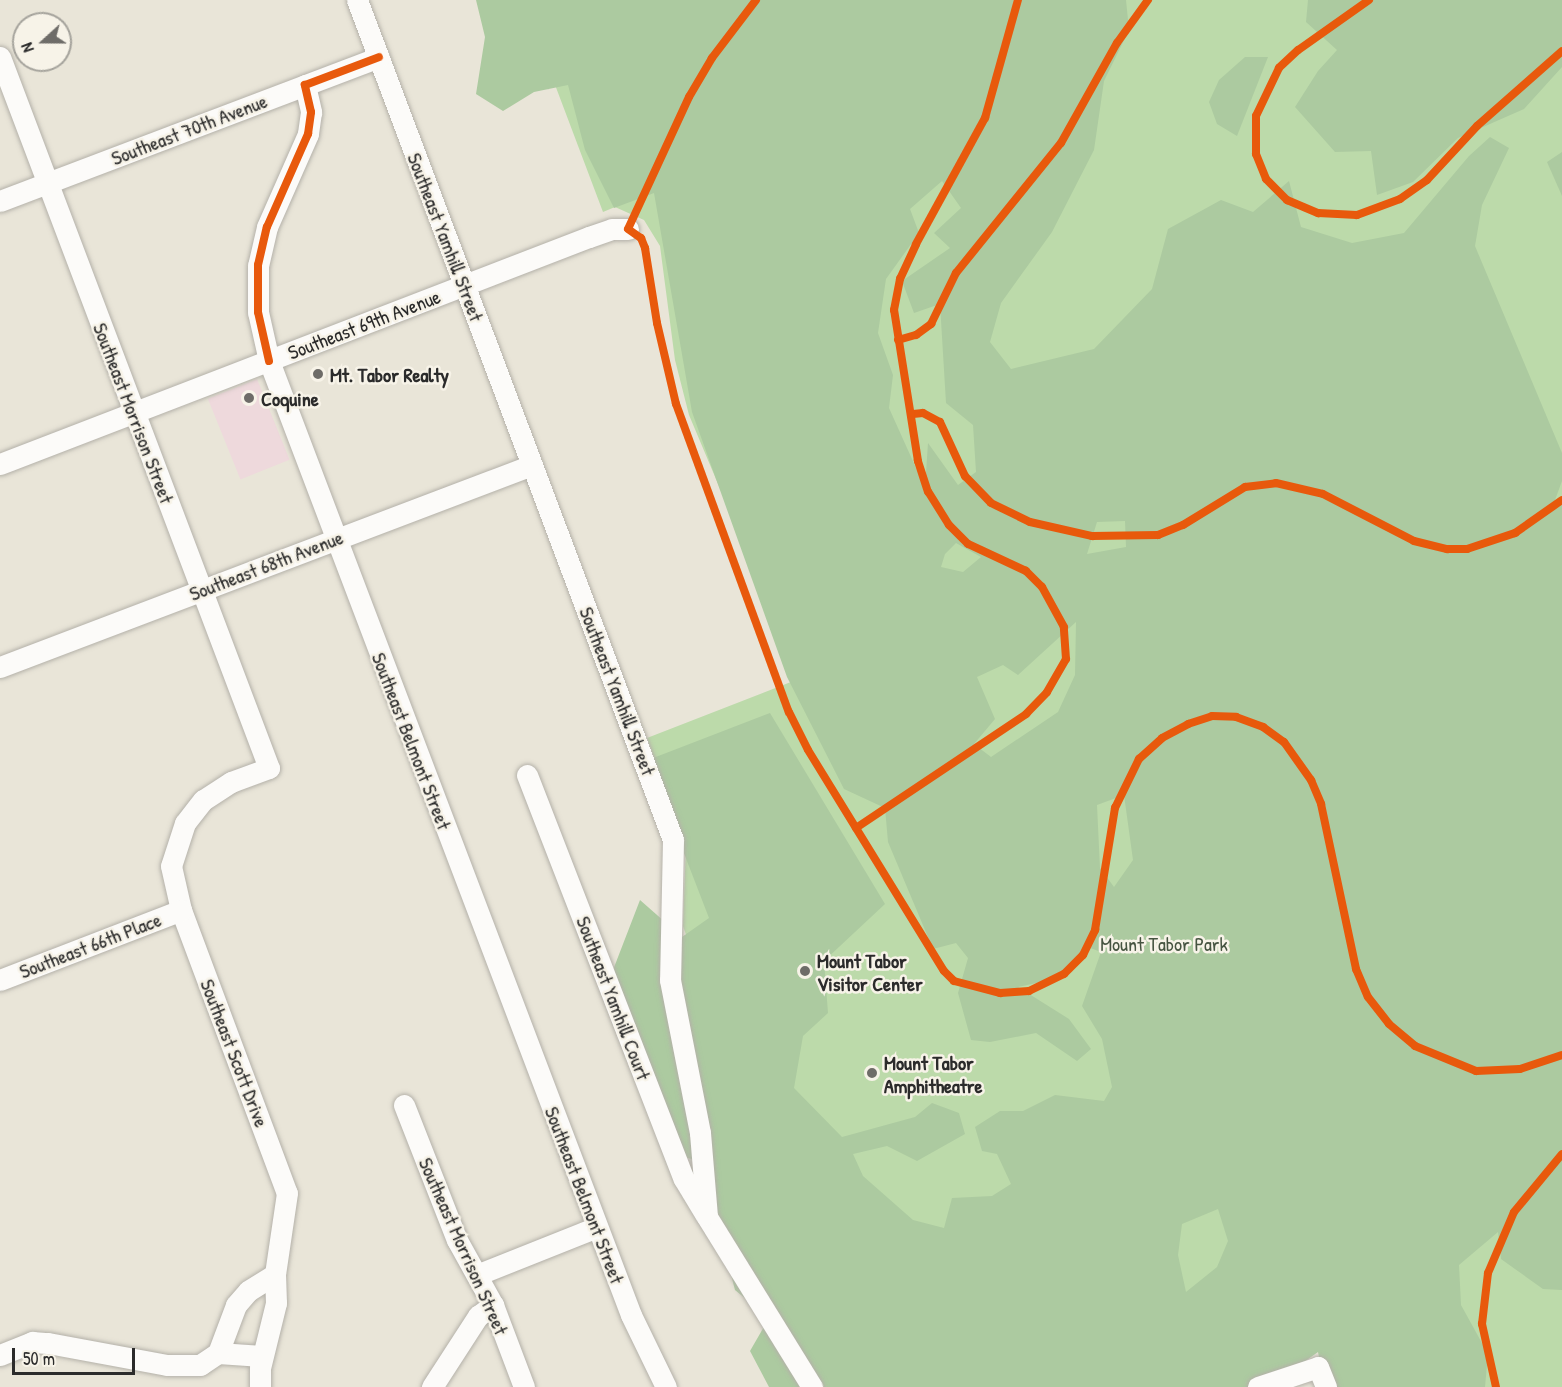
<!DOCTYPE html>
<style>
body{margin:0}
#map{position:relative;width:1562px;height:1387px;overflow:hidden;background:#e9e5d8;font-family:"Patrick Hand",sans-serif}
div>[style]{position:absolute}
.built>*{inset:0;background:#eed9dc;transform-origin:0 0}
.green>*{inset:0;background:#bcdaaa}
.forest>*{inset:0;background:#accaa0}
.roads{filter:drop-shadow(0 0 2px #b4b1a9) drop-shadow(0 0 2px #b4b1a9)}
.minor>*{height:21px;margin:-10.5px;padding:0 10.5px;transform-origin:10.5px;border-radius:10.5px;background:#fcfbf9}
.cycleway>*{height:8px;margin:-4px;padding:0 4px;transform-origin:4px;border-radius:4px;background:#e8590c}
.dots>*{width:16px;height:16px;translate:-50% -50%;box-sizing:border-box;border:3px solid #f7f3e8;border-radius:50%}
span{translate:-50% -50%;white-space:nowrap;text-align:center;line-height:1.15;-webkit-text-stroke:5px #f7f3e8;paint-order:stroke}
.street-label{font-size:20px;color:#2b2b2b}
.poi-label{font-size:20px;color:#2b2b2b;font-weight:700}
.left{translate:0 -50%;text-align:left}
.park-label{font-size:20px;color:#465441}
.north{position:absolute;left:12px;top:12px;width:60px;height:60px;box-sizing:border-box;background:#f7f3e8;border:2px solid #a5a39c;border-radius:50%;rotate:249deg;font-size:16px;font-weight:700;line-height:24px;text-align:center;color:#2b2b2b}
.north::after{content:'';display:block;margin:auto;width:21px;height:27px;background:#6e6c68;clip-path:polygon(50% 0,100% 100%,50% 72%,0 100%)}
.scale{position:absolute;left:12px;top:1348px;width:123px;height:27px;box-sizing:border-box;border:3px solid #2b2b2b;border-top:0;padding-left:8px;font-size:18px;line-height:21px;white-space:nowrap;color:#2b2b2b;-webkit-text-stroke:4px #f7f3e8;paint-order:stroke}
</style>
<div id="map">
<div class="built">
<div style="left:257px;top:379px;width:87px;height:53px;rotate:68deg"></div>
</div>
<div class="green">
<div style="clip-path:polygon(523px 0,1562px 0,1562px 1387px,1350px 1387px,1331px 1330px,839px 1387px,683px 926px,686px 844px,647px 738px,914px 634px,793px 662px,689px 415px,675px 360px,660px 246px,644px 220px,615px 207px,603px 212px)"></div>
</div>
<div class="forest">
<div style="clip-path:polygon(evenodd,476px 0,1126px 0,1129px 30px,1104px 81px,1094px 150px,1052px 232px,1001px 303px,990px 342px,1011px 369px,1094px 349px,1152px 289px,1168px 229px,1221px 200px,1253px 212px,1289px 181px,1301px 227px,1352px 243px,1404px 233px,1469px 156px,1490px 137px,1509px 148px,1482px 205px,1475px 246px,1562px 453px,1562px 481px,1551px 511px,1562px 504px,1562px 1290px,1543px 1289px,1501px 1259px,1498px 1232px,1459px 1265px,1461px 1305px,1488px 1354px,1485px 1387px,1325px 1387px,1318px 1352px,1269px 1387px,769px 1387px,750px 1351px,769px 1318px,735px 1290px,702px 1162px,663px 1151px,613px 970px,640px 900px,682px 937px,709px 918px,648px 760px,770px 713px,885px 904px,824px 961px,828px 1013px,803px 1036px,794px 1088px,842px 1137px,915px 1117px,932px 1103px,959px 1113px,965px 1134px,917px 1161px,887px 1146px,853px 1154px,863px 1176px,913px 1220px,944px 1228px,952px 1198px,992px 1196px,1011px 1184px,997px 1154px,982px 1151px,975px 1127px,1000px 1111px,1023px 1111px,1055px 1095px,1104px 1101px,1112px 1087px,1102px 1039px,1082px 1006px,1101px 952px,1085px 946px,1064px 977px,1018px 987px,1069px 1019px,1091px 1049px,1077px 1061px,1036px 1033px,990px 1042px,971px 1040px,958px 993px,968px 958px,956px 943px,933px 949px,888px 842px,885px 808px,844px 789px,787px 677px,692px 412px,654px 193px,614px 208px,585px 150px,568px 85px,534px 92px,503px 111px,476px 94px,485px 37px,476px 0,942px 181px,961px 208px,934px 233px,950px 248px,902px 281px,914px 313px,940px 304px,946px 403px,973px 425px,976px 472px,958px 485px,928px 443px,925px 488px,889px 408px,893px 375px,878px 333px,886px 279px,919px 233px,910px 209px,942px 181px,476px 0,1125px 521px,1126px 547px,1087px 554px,1097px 522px,1125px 521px,476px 0,956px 543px,981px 557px,963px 572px,941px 567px,945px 554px,956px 543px,476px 0,1076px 622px,1075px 675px,1058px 712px,991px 757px,974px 744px,995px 719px,977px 677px,1003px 665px,1018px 675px,1076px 622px,476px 0,1124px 795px,1133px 860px,1114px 887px,1100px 868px,1097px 805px,1124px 795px,476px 0,1218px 1209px,1228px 1241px,1217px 1267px,1186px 1292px,1178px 1255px,1182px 1224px,1218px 1209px)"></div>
<div style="clip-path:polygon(1308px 0,1562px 0,1562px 67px,1524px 109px,1458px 138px,1413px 182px,1377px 195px,1371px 151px,1335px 152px,1295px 107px,1318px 71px,1337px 50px,1306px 22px)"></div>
<div style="clip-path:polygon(1245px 57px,1268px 57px,1237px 136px,1217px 124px,1209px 102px,1219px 80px)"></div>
<div style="clip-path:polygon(1562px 152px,1562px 196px,1547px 162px)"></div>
</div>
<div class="roads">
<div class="minor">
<div style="left:357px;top:0;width:897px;rotate:69.38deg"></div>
<div style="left:673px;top:840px;width:140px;rotate:91.2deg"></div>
<div style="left:670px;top:980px;width:156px;rotate:78.9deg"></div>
<div style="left:700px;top:1133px;width:84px;rotate:85.2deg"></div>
<div style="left:707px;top:1217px;width:200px;rotate:58.3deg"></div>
<div style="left:0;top:57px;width:760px;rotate:69.28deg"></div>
<div style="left:269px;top:768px;width:40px;rotate:159.8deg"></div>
<div style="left:231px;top:782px;width:33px;rotate:147deg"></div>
<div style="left:203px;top:800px;width:29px;rotate:128deg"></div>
<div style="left:185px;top:823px;width:45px;rotate:108deg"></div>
<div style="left:171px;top:866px;width:45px;rotate:77.2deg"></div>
<div style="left:181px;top:910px;width:302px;rotate:69.5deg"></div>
<div style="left:287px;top:1193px;width:82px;rotate:98.4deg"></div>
<div style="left:275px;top:1274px;width:29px;rotate:88deg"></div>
<div style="left:276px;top:1303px;width:67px;rotate:103.8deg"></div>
<div style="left:260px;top:1368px;width:19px;rotate:90deg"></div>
<div style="left:305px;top:85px;width:28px;rotate:77deg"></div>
<div style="left:311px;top:112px;width:22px;rotate:98deg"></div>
<div style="left:308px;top:134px;width:102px;rotate:113.8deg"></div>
<div style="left:267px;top:227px;width:39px;rotate:103deg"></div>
<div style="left:258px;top:265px;width:47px;rotate:90deg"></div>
<div style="left:258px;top:312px;width:50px;rotate:77.3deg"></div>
<div style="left:269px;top:361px;width:1020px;rotate:69.22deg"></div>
<div style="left:631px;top:1315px;width:80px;rotate:64.1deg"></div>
<div style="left:0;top:201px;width:405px;rotate:-20.8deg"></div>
<div style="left:0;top:464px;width:631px;rotate:-21.08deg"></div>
<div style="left:589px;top:237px;width:24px;rotate:-19deg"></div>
<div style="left:612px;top:229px;width:16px"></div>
<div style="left:0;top:667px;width:569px;rotate:-20.79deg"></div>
<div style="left:527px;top:775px;width:433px;rotate:68.8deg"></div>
<div style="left:684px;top:1179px;width:41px;rotate:59deg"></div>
<div style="left:0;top:980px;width:194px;rotate:-21.1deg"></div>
<div style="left:404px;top:1105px;width:145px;rotate:68.6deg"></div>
<div style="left:457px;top:1240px;width:74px;rotate:61deg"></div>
<div style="left:493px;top:1305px;width:88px;rotate:69.3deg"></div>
<div style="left:479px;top:1274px;width:127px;rotate:-21.7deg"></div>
<div style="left:218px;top:1353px;width:44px;rotate:3.9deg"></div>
<div style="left:0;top:1355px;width:35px;rotate:-22deg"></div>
<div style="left:32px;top:1342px;width:16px;rotate:4deg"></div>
<div style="left:48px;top:1343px;width:121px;rotate:10.5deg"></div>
<div style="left:167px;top:1365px;width:33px"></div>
<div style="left:200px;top:1365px;width:22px;rotate:-34deg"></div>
<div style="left:218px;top:1353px;width:51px;rotate:-69.4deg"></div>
<div style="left:236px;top:1305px;width:18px;rotate:-49deg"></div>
<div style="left:248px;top:1291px;width:32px;rotate:-32deg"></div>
<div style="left:432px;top:1387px;width:85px;rotate:-57.1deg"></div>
<div style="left:478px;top:1316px;width:19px;rotate:-36deg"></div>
<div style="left:1258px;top:1387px;width:63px;rotate:-18.4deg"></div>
<div style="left:1318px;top:1367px;width:22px;rotate:68deg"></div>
</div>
</div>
<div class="cycleway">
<div style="left:756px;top:0;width:73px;rotate:127.2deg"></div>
<div style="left:712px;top:58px;width:45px;rotate:120.5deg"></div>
<div style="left:689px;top:97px;width:145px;rotate:114.8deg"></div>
<div style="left:628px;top:229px;width:16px;rotate:35deg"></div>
<div style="left:641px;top:238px;width:11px;rotate:68deg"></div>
<div style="left:645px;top:248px;width:76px;rotate:80.9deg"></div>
<div style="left:657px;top:323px;width:83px;rotate:76.8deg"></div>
<div style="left:676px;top:404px;width:328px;rotate:69.9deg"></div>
<div style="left:789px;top:712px;width:42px;rotate:63.4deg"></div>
<div style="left:808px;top:750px;width:259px;rotate:58.4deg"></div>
<div style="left:944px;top:971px;width:14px;rotate:45deg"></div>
<div style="left:954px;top:981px;width:48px;rotate:14.6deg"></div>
<div style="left:1000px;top:993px;width:29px;rotate:-4deg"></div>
<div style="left:1029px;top:991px;width:39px;rotate:-26deg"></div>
<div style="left:1064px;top:974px;width:27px;rotate:-45deg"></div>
<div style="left:1083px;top:955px;width:28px;rotate:-64deg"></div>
<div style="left:1095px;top:930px;width:124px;rotate:-80.7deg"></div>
<div style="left:1115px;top:808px;width:55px;rotate:-63.9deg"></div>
<div style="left:1139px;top:759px;width:31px;rotate:-42deg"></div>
<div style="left:1162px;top:738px;width:30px;rotate:-28deg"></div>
<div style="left:1188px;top:724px;width:25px;rotate:-18deg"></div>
<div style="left:1212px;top:716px;width:24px;rotate:2deg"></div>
<div style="left:1236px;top:717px;width:29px;rotate:20deg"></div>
<div style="left:1263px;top:727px;width:26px;rotate:36deg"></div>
<div style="left:1284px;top:742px;width:47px;rotate:54.6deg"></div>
<div style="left:1311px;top:780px;width:26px;rotate:67deg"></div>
<div style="left:1321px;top:804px;width:169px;rotate:78deg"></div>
<div style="left:1356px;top:969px;width:30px;rotate:67deg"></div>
<div style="left:1368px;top:997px;width:34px;rotate:52deg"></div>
<div style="left:1389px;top:1024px;width:34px;rotate:40deg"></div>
<div style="left:1415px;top:1046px;width:66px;rotate:22.3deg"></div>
<div style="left:1476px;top:1071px;width:44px;rotate:-2.6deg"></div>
<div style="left:1520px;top:1069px;width:44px;rotate:-18.4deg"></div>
<div style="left:1369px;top:0;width:87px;rotate:144.8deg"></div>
<div style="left:1298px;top:50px;width:26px;rotate:137deg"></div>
<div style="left:1279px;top:68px;width:53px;rotate:115.6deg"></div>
<div style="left:1256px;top:116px;width:38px;rotate:90deg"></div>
<div style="left:1256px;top:154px;width:27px;rotate:68deg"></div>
<div style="left:1266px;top:179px;width:30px;rotate:45deg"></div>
<div style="left:1287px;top:200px;width:34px;rotate:23deg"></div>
<div style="left:1318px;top:213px;width:39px;rotate:3deg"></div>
<div style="left:1357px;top:215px;width:46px;rotate:-20.4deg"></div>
<div style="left:1400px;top:199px;width:33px;rotate:-35deg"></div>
<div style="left:1427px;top:180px;width:74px;rotate:-47.2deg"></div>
<div style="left:1477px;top:126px;width:113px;rotate:-41.4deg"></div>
<div style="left:898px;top:340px;width:19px;rotate:-16deg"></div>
<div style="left:916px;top:335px;width:19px;rotate:-36deg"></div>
<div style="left:931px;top:324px;width:57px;rotate:-63.9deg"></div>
<div style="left:956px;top:273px;width:167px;rotate:-51.1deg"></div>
<div style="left:1061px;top:143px;width:115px;rotate:-60.8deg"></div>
<div style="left:1117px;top:43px;width:53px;rotate:-54.2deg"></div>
<div style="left:269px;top:361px;width:50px;rotate:-102.7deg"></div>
<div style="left:258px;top:312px;width:47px;rotate:-90deg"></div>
<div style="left:258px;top:265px;width:39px;rotate:-77deg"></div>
<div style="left:267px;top:227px;width:102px;rotate:-66.2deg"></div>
<div style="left:308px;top:134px;width:22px;rotate:-82deg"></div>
<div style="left:311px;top:112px;width:28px;rotate:-103deg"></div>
<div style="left:305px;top:85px;width:79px;rotate:-20.7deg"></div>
<div style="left:913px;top:414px;width:10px;rotate:-6deg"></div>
<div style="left:923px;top:413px;width:19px;rotate:28deg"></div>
<div style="left:940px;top:422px;width:60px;rotate:65.2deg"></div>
<div style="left:965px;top:476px;width:37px;rotate:46deg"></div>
<div style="left:991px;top:503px;width:43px;rotate:26deg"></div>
<div style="left:1030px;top:522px;width:64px;rotate:12.7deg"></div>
<div style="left:1092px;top:536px;width:66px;rotate:-0.9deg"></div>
<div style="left:1158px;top:535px;width:27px;rotate:-22deg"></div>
<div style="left:1183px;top:525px;width:73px;rotate:-31.5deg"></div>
<div style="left:1245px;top:487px;width:31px;rotate:-7deg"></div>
<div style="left:1276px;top:483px;width:48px;rotate:13.2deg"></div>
<div style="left:1323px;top:494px;width:102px;rotate:27.3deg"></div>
<div style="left:1414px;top:541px;width:34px;rotate:14deg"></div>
<div style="left:1447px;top:549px;width:20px"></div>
<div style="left:1467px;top:549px;width:51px;rotate:-18.4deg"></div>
<div style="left:1515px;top:533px;width:57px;rotate:-35.1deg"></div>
<div style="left:856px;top:828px;width:205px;rotate:-33.8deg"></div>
<div style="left:1026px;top:714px;width:30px;rotate:-46deg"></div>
<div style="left:1047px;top:692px;width:38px;rotate:-60deg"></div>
<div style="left:1066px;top:659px;width:32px;rotate:-94deg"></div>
<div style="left:1064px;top:627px;width:46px;rotate:-118.8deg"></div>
<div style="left:1042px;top:587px;width:23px;rotate:-135deg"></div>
<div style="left:1026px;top:571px;width:64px;rotate:-155deg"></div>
<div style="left:968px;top:544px;width:27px;rotate:-135deg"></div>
<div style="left:949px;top:525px;width:39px;rotate:-122deg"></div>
<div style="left:928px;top:492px;width:33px;rotate:-108deg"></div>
<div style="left:918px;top:461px;width:153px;rotate:-99deg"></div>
<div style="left:894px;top:310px;width:32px;rotate:-79deg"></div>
<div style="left:900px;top:279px;width:38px;rotate:-65deg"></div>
<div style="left:916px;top:244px;width:144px;rotate:-61.3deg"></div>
<div style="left:985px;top:118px;width:123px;rotate:-74.4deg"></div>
<div style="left:1496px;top:1387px;width:65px;rotate:-102.5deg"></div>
<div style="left:1482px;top:1324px;width:51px;rotate:-83.3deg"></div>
<div style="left:1488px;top:1273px;width:66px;rotate:-66.9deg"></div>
<div style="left:1514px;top:1212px;width:75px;rotate:-50.4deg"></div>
</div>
<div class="dots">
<div style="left:318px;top:374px;background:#6e6c68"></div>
<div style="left:249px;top:398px;background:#6e6c68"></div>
<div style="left:805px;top:971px;background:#6e6c68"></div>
<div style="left:872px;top:1073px;background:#6e6c68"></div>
</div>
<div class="street-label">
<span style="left:189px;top:129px;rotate:-21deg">Southeast 70th Avenue</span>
<span style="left:446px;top:237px;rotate:69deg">Southeast Yamhill Street</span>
<span style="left:364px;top:324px;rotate:-21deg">Southeast 69th Avenue</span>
<span style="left:134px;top:413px;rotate:69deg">Southeast Morrison Street</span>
<span style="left:266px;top:565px;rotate:-21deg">Southeast 68th Avenue</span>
<span style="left:618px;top:691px;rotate:69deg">Southeast Yamhill Street</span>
<span style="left:412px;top:741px;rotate:69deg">Southeast Belmont Street</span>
<span style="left:90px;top:945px;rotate:-21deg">Southeast 66th Place</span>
<span style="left:614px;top:998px;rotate:69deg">Southeast Yamhill Court</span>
<span style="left:235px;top:1053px;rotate:69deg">Southeast Scott Drive</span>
<span style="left:585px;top:1195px;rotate:69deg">Southeast Belmont Street</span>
<span style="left:464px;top:1246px;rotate:66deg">Southeast Morrison Street</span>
</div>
<div class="poi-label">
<span class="left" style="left:330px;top:374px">Mt. Tabor Realty</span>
<span class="left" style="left:261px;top:398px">Coquine</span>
<span class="left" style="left:817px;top:972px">Mount Tabor<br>Visitor Center</span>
<span class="left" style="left:884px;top:1074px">Mount Tabor<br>Amphitheatre</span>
</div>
<div class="park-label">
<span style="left:1164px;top:943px">Mount Tabor Park</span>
</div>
<div class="north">N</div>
<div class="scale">50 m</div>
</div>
